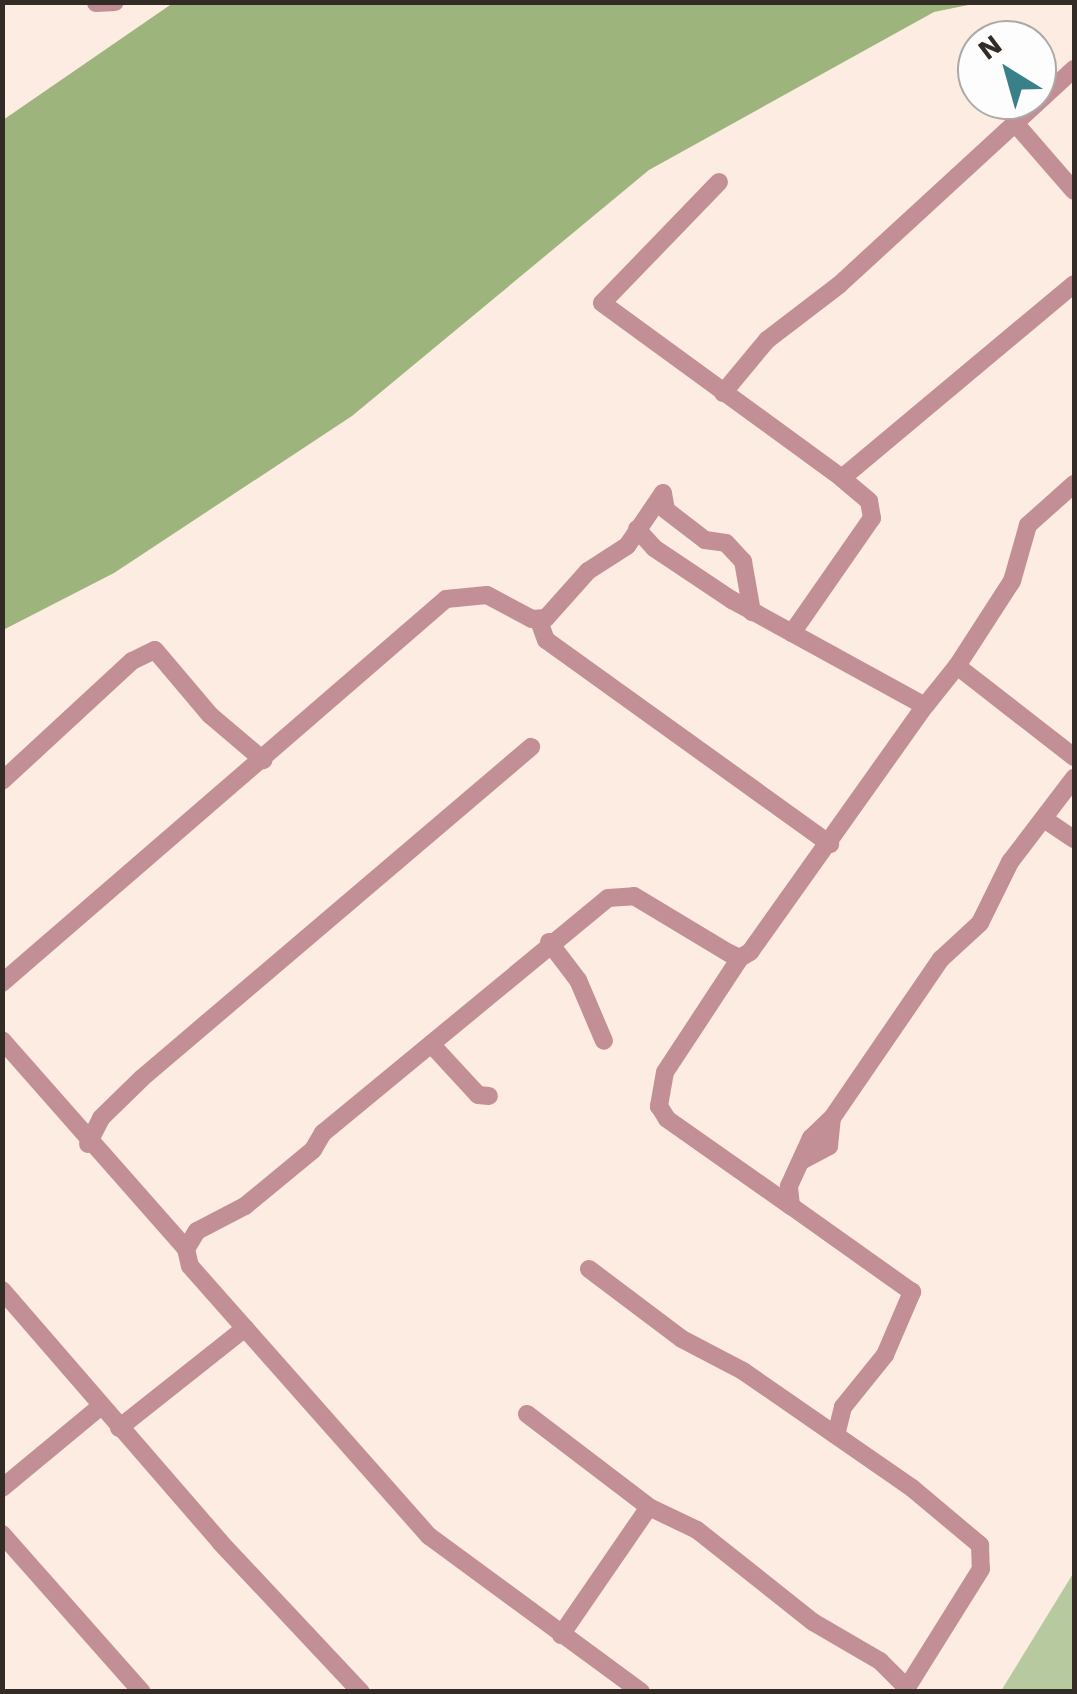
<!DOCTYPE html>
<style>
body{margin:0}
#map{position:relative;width:1077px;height:1694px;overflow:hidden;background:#fdece1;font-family:"Work Sans",sans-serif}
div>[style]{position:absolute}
.green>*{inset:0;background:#b7ca9f}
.forest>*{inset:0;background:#9db57d}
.minor>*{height:18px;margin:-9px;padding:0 9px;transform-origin:9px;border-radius:9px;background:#c38f96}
span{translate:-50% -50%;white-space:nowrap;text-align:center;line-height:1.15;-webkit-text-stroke:9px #fdfdfd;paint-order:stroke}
.frame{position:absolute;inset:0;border:5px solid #332b26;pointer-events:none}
.north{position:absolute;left:957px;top:20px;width:100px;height:100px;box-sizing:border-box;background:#fdfdfd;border:2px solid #aca9a7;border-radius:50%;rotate:323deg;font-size:28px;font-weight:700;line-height:40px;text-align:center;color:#332b26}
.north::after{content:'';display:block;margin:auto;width:35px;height:45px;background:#398088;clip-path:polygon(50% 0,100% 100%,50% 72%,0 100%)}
</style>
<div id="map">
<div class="green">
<div style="clip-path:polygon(1074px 1572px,1074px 1691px,1001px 1691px)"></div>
</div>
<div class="forest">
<div style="clip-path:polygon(173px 3px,173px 2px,978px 3px,934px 12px,649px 170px,352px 416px,114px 573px,3px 630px,3px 120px)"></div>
</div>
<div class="minor">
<div style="left:96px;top:3px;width:19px;rotate:-3deg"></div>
<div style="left:1014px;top:122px;width:91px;rotate:49deg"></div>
<div style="left:719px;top:182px;width:168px;rotate:134deg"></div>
<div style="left:602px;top:303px;width:297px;rotate:36.1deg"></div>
<div style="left:723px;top:393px;width:69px;rotate:-50.3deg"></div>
<div style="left:767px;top:340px;width:91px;rotate:-37.4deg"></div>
<div style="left:839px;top:285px;width:319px;rotate:-42.6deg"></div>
<div style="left:1074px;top:484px;width:62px;rotate:138.3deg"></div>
<div style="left:1028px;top:525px;width:58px;rotate:105.9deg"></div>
<div style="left:1012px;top:581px;width:101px;rotate:122.9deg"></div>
<div style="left:957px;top:666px;width:148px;rotate:37.9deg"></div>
<div style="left:637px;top:529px;width:25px;rotate:48deg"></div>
<div style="left:654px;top:548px;width:94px;rotate:33.7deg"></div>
<div style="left:732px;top:600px;width:220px;rotate:28.8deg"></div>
<div style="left:925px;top:706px;width:51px;rotate:-51.3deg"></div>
<div style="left:539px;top:621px;width:20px;rotate:70deg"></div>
<div style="left:546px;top:640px;width:350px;rotate:35.7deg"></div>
<div style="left:792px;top:633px;width:140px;rotate:-55.2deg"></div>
<div style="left:872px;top:518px;width:17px;rotate:-100deg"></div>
<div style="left:869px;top:501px;width:35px;rotate:-140deg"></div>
<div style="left:842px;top:478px;width:302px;rotate:-39.9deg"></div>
<div style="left:2px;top:781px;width:177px;rotate:-42.7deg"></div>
<div style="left:132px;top:661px;width:25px;rotate:-26deg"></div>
<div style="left:155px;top:650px;width:85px;rotate:49.8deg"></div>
<div style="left:210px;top:715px;width:70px;rotate:40.3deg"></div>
<div style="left:1044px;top:819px;width:36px;rotate:34deg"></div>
<div style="left:549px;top:942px;width:48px;rotate:52.7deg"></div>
<div style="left:578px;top:980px;width:66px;rotate:66.9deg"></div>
<div style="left:740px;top:958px;width:136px;rotate:123.3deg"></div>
<div style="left:665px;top:1072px;width:35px;rotate:100deg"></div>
<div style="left:659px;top:1106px;width:15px;rotate:58deg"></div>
<div style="left:667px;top:1119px;width:151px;rotate:35.1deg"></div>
<div style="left:2px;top:983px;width:587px;rotate:-40.86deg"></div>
<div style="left:446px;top:599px;width:41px;rotate:-5.6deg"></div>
<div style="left:487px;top:595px;width:51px;rotate:28.1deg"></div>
<div style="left:532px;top:619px;width:14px;rotate:-4deg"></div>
<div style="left:546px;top:618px;width:63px;rotate:-48.2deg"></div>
<div style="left:588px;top:571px;width:46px;rotate:-32.7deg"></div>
<div style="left:627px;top:546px;width:64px;rotate:-55.8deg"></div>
<div style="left:663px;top:493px;width:17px;rotate:80deg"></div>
<div style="left:666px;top:510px;width:49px;rotate:37.6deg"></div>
<div style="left:705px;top:540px;width:21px;rotate:8deg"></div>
<div style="left:726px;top:543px;width:25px;rotate:47deg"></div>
<div style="left:743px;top:561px;width:52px;rotate:80deg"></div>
<div style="left:2px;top:1040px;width:278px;rotate:48.6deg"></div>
<div style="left:186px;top:1249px;width:17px;rotate:77deg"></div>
<div style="left:190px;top:1266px;width:361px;rotate:48.5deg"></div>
<div style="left:429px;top:1536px;width:263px;rotate:36.3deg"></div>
<div style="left:431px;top:1044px;width:69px;rotate:47.3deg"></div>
<div style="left:478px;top:1095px;width:11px;rotate:5deg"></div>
<div style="left:88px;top:1144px;width:29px;rotate:-63deg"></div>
<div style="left:101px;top:1118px;width:57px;rotate:-44.3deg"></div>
<div style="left:142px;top:1078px;width:511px;rotate:-40.39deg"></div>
<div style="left:801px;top:1161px;width:32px;rotate:-28deg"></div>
<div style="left:829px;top:1146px;width:28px;rotate:-84deg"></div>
<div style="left:186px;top:1249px;width:21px;rotate:-59deg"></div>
<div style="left:197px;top:1231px;width:54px;rotate:-27.5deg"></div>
<div style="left:245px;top:1206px;width:88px;rotate:-39.5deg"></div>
<div style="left:313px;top:1150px;width:20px;rotate:-60deg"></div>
<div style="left:323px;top:1133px;width:369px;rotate:-39.5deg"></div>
<div style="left:608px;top:898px;width:26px;rotate:-4deg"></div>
<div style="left:634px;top:896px;width:111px;rotate:31deg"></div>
<div style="left:729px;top:953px;width:12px;rotate:24deg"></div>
<div style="left:740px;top:958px;width:12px;rotate:-31deg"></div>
<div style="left:750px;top:952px;width:302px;rotate:-54.6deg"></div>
<div style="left:589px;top:1269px;width:116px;rotate:37deg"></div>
<div style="left:682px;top:1339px;width:69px;rotate:27.7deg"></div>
<div style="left:743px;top:1371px;width:206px;rotate:34.7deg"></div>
<div style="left:912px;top:1488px;width:89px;rotate:40deg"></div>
<div style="left:980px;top:1545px;width:24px;rotate:88deg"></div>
<div style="left:981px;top:1569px;width:145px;rotate:122deg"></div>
<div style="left:2px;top:1290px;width:333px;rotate:49.1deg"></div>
<div style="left:220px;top:1542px;width:206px;rotate:46.8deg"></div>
<div style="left:527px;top:1414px;width:153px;rotate:37.3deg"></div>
<div style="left:649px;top:1507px;width:53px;rotate:25.6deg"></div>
<div style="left:697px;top:1530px;width:148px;rotate:38.4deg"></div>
<div style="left:813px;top:1622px;width:78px;rotate:30.2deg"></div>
<div style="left:880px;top:1661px;width:38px;rotate:45deg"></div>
<div style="left:119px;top:1428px;width:161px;rotate:-38.4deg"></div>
<div style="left:836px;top:1435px;width:29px;rotate:-76deg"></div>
<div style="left:843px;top:1407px;width:67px;rotate:-51.1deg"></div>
<div style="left:885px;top:1355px;width:69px;rotate:-66.8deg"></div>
<div style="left:912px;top:1292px;width:148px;rotate:-144.6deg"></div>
<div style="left:791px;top:1206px;width:20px;rotate:-96deg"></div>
<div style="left:789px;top:1186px;width:53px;rotate:-65.4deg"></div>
<div style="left:811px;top:1138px;width:29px;rotate:-44deg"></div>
<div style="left:832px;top:1118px;width:193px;rotate:-55.6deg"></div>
<div style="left:941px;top:959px;width:53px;rotate:-42.7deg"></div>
<div style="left:980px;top:923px;width:68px;rotate:-63.8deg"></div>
<div style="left:1010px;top:862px;width:106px;rotate:-52.7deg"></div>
<div style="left:2px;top:1488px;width:127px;rotate:-39.6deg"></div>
<div style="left:2px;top:1534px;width:211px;rotate:48.5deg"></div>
<div style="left:561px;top:1635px;width:155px;rotate:-55.5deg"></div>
</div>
<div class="frame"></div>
<div class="north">N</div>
</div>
